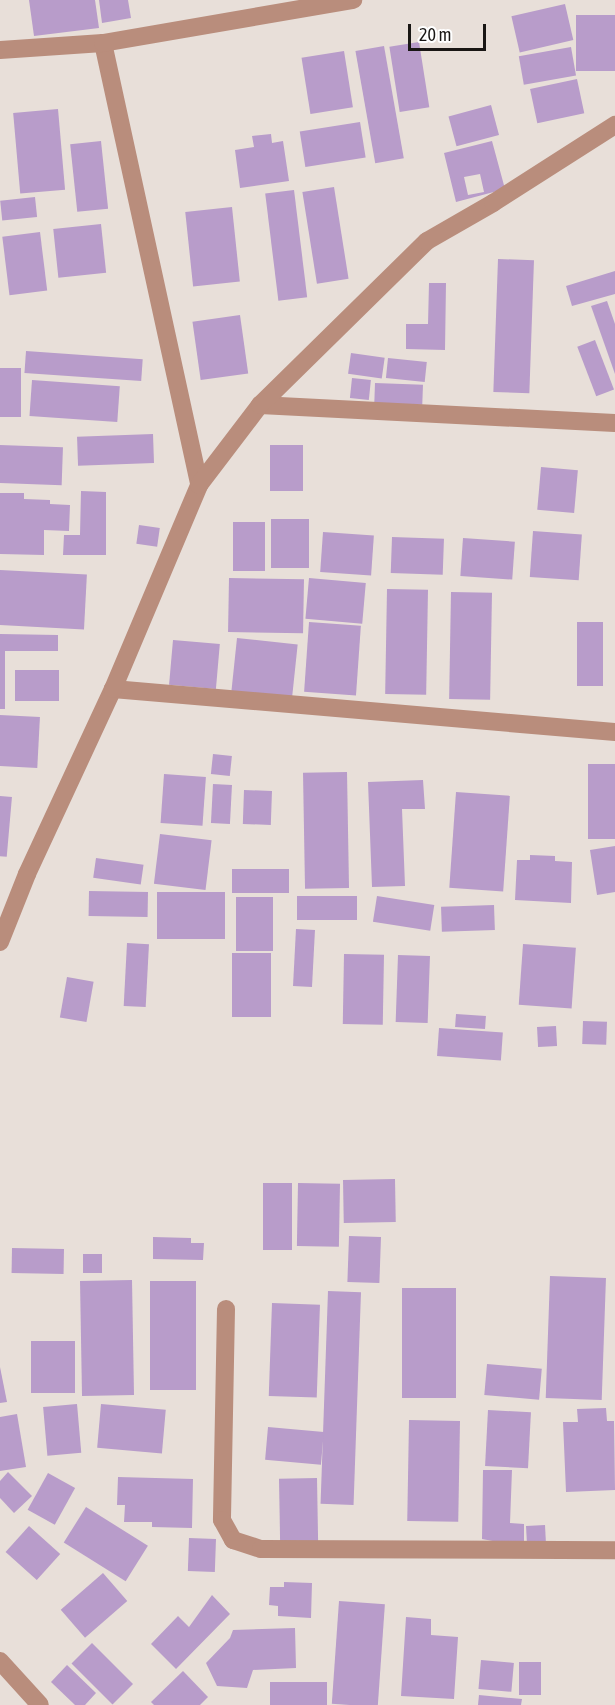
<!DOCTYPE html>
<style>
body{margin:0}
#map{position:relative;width:615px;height:1705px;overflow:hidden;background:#e8dfd9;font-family:"Asap Condensed",sans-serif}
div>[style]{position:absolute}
.building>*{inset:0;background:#b89cca;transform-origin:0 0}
.street>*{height:18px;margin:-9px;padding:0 9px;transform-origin:9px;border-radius:9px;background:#b98d7c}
span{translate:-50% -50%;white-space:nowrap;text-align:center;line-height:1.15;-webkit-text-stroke:4.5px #fff;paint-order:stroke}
.scale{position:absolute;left:408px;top:24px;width:78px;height:27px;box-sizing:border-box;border:3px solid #191614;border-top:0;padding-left:8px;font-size:18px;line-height:21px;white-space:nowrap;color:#191614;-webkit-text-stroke:4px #fff;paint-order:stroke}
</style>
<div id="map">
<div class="building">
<div style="clip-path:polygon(29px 0,95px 0,99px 28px,34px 36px)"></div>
<div style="clip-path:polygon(99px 0,128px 0,131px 18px,102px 23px)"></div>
<div style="left:565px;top:4px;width:37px;height:55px;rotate:77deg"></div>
<div style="left:615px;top:15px;width:56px;height:39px;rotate:90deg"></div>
<div style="left:419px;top:42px;width:66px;height:30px;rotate:81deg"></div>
<div style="left:384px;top:46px;width:114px;height:29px;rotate:80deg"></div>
<div style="left:571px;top:47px;width:29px;height:53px;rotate:80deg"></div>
<div style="left:344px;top:51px;width:57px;height:43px;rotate:81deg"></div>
<div style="left:577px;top:79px;width:35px;height:48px;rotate:78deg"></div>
<div style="left:491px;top:105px;width:31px;height:44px;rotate:75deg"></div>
<div style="left:58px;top:109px;width:81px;height:45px;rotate:85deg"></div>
<div style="left:360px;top:122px;width:36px;height:61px;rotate:81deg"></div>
<div style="clip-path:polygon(271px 134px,272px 143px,283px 141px,289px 181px,240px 188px,235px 150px,254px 147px,252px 136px)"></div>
<div style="left:101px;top:141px;width:68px;height:31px;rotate:84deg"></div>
<div style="clip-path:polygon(evenodd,492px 141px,505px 189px,456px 202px,444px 153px,492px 141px,480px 174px,484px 192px,468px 195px,464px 177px,480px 174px)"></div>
<div style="left:334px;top:187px;width:93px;height:32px;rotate:81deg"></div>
<div style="left:294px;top:190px;width:108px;height:29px;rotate:83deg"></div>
<div style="left:35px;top:197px;width:20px;height:35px;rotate:84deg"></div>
<div style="left:232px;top:207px;width:75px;height:47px;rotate:84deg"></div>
<div style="left:101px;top:224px;width:49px;height:48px;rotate:84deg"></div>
<div style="left:40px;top:232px;width:59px;height:38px;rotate:83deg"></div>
<div style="left:498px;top:259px;width:36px;height:133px;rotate:2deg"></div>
<div style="clip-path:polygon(615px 271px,615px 294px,572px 306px,566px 286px)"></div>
<div style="clip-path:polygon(429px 283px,446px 283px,445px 350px,406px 349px,406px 324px,428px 324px)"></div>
<div style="clip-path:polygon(607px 301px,615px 324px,615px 374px,591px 306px)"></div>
<div style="left:240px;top:315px;width:59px;height:48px;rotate:82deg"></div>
<div style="left:595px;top:340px;width:53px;height:19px;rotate:69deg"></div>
<div style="left:26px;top:351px;width:117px;height:22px;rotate:4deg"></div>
<div style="left:351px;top:353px;width:34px;height:21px;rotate:8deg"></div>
<div style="left:388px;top:358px;width:39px;height:20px;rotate:6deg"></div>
<div style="left:0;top:368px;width:21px;height:49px"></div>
<div style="left:352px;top:378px;width:19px;height:20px;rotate:6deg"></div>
<div style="left:32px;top:380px;width:88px;height:36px;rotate:4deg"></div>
<div style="left:375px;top:383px;width:48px;height:20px;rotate:2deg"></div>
<div style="left:153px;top:434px;width:29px;height:76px;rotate:88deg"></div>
<div style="left:0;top:445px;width:63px;height:38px;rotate:2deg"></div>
<div style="left:270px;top:445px;width:33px;height:46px"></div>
<div style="left:541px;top:467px;width:37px;height:43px;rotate:5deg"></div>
<div style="clip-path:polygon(81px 491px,106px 492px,106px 555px,63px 555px,64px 535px,80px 535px)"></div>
<div style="clip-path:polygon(0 493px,24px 493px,24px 499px,50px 500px,50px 504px,70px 505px,69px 531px,44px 530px,44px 555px,0 554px)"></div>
<div style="left:271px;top:519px;width:38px;height:49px"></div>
<div style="left:233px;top:522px;width:32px;height:49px"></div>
<div style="left:139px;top:525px;width:21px;height:19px;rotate:8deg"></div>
<div style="left:533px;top:531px;width:49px;height:46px;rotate:4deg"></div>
<div style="left:323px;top:532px;width:51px;height:40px;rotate:4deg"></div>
<div style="left:392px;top:537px;width:52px;height:36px;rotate:2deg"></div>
<div style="left:463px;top:538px;width:52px;height:38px;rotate:4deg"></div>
<div style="left:0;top:570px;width:87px;height:55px;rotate:3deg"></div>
<div style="left:229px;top:578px;width:75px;height:54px;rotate:1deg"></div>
<div style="left:309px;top:578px;width:57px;height:41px;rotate:5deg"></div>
<div style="left:387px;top:589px;width:41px;height:105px;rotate:1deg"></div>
<div style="left:451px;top:592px;width:41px;height:107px;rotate:1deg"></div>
<div style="left:309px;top:622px;width:52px;height:70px;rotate:4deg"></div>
<div style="left:577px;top:622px;width:26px;height:64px"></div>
<div style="clip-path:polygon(0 634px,58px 635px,58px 651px,5px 651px,5px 709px,0 709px)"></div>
<div style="left:237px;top:638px;width:61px;height:55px;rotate:6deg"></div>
<div style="left:173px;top:640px;width:47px;height:45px;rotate:5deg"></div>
<div style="left:15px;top:670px;width:44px;height:31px"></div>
<div style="left:0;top:715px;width:40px;height:51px;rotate:3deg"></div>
<div style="left:213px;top:754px;width:19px;height:20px;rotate:6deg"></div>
<div style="left:615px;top:764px;width:75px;height:27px;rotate:90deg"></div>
<div style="left:347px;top:772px;width:116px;height:44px;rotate:89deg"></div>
<div style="left:164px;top:774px;width:42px;height:49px;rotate:4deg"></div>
<div style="clip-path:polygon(423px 780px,425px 809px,402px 809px,405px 886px,372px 887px,368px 782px)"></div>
<div style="left:213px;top:784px;width:19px;height:39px;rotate:3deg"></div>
<div style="left:244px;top:790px;width:28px;height:34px;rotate:2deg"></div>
<div style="left:456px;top:792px;width:54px;height:96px;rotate:4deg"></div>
<div style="left:0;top:796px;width:12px;height:60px;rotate:5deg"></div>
<div style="left:160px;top:834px;width:52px;height:50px;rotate:7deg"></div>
<div style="clip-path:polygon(615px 846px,615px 892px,597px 895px,590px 850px)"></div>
<div style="clip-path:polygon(530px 855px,555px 856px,555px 861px,572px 862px,571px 903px,515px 900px,517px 860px,530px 860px)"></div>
<div style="left:96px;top:858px;width:48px;height:20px;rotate:8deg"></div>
<div style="left:232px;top:869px;width:57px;height:24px"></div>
<div style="left:89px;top:891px;width:59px;height:25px;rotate:1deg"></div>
<div style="left:157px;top:892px;width:68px;height:47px"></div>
<div style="left:297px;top:896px;width:60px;height:24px"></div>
<div style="left:377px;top:896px;width:58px;height:26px;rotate:9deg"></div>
<div style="left:236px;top:897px;width:37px;height:54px"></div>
<div style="left:494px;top:905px;width:25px;height:53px;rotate:88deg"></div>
<div style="left:296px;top:929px;width:19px;height:57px;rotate:3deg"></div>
<div style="left:127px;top:943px;width:22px;height:63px;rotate:3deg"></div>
<div style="left:523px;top:944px;width:53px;height:61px;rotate:4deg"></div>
<div style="left:232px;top:953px;width:39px;height:64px"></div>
<div style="left:344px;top:954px;width:40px;height:70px;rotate:1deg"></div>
<div style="left:398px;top:955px;width:32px;height:67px;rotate:2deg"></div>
<div style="left:67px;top:977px;width:27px;height:41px;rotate:10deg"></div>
<div style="left:456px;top:1014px;width:30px;height:13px;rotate:4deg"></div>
<div style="left:583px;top:1021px;width:24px;height:23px;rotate:2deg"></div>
<div style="left:556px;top:1026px;width:20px;height:19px;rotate:87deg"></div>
<div style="left:439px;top:1028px;width:64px;height:28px;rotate:4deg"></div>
<div style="left:395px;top:1179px;width:43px;height:52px;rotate:89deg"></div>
<div style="left:263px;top:1183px;width:29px;height:67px"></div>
<div style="left:298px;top:1183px;width:42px;height:63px;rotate:1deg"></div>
<div style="left:349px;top:1236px;width:32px;height:46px;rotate:2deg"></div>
<div style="clip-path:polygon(153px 1237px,191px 1238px,191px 1243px,204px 1243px,203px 1260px,153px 1259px)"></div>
<div style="left:12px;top:1248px;width:52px;height:25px;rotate:1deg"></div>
<div style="left:83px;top:1254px;width:19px;height:19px"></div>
<div style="left:550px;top:1276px;width:56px;height:122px;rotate:2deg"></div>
<div style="left:132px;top:1280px;width:115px;height:52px;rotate:89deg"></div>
<div style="left:150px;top:1281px;width:46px;height:109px"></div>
<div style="left:402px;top:1288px;width:54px;height:110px"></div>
<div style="left:328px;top:1291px;width:33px;height:213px;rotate:2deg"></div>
<div style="left:272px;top:1303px;width:48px;height:93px;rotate:2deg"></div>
<div style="left:31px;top:1341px;width:44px;height:52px"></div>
<div style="left:487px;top:1364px;width:55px;height:31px;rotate:5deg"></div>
<div style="clip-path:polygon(0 1367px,7px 1402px,0 1403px)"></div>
<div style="left:77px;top:1404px;width:49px;height:34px;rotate:85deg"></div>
<div style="left:101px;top:1404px;width:65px;height:44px;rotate:5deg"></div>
<div style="clip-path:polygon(606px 1408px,607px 1421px,614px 1421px,615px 1490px,566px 1492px,563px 1422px,578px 1422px,577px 1409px)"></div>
<div style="left:488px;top:1410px;width:43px;height:56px;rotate:3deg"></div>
<div style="clip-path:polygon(17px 1414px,26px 1467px,0 1471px,0 1417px)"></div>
<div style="left:409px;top:1420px;width:51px;height:101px;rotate:1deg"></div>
<div style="left:268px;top:1427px;width:56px;height:33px;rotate:5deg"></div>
<div style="clip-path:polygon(483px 1470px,512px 1470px,510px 1523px,524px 1524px,524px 1547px,482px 1539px)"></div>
<div style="clip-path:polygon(8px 1472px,32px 1496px,14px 1513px,0 1498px,0 1481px)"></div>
<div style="left:48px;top:1473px;width:31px;height:42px;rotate:29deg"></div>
<div style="clip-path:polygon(118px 1477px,193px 1479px,192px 1528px,152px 1527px,152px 1522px,124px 1522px,125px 1505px,117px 1505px)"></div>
<div style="left:317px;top:1478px;width:63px;height:38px;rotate:89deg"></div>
<div style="left:86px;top:1507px;width:73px;height:42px;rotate:32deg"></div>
<div style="left:545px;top:1525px;width:20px;height:19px;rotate:87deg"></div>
<div style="left:29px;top:1526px;width:42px;height:35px;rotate:42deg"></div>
<div style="left:189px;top:1538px;width:27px;height:33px;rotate:2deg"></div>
<div style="left:103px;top:1573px;width:37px;height:56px;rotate:49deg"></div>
<div style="clip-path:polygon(284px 1582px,312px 1583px,311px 1618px,278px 1616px,278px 1606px,269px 1605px,270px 1587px,284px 1587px)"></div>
<div style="clip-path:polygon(212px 1595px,230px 1614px,176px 1669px,151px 1644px,178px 1616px,189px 1627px)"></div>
<div style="left:339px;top:1601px;width:46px;height:103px;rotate:4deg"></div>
<div style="clip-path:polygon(406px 1617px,431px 1619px,431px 1635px,458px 1637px,454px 1699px,401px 1696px)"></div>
<div style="clip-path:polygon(295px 1628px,296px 1668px,253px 1670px,247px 1688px,217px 1686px,206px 1663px,230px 1638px,233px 1630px)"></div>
<div style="left:92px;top:1643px;width:58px;height:29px;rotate:45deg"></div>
<div style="left:481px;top:1660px;width:33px;height:29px;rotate:5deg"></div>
<div style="left:541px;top:1662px;width:33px;height:22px;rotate:90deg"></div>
<div style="clip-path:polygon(67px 1665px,96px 1693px,85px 1705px,75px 1705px,51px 1682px)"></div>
<div style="clip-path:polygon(183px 1671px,208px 1697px,200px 1705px,154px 1705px,151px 1702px)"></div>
<div style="left:270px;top:1682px;width:57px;height:23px"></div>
<div style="clip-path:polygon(479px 1695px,522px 1699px,521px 1705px,478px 1705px)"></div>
</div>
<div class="street">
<div style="left:103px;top:43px;width:452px;rotate:77.7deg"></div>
<div style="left:0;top:50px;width:103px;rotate:-3.9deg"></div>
<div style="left:103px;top:43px;width:254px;rotate:-9.8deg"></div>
<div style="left:260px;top:405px;width:355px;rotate:2.9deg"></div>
<div style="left:113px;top:689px;width:504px;rotate:4.9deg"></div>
<div style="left:0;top:942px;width:73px;rotate:-68.3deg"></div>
<div style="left:27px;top:874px;width:204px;rotate:-65.1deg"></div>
<div style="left:113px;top:689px;width:221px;rotate:-67.1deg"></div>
<div style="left:199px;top:485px;width:101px;rotate:-52.7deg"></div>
<div style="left:260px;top:405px;width:234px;rotate:-44.5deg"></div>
<div style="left:427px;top:241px;width:76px;rotate:-29.9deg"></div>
<div style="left:493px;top:203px;width:145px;rotate:-32.6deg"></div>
<div style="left:226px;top:1309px;width:211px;rotate:91.1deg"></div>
<div style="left:222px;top:1520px;width:23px;rotate:61deg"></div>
<div style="left:233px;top:1540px;width:29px;rotate:18deg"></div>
<div style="left:261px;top:1549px;width:354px;rotate:0.2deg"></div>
<div style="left:0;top:1661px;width:59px;rotate:47.7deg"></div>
</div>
<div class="scale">20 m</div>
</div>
